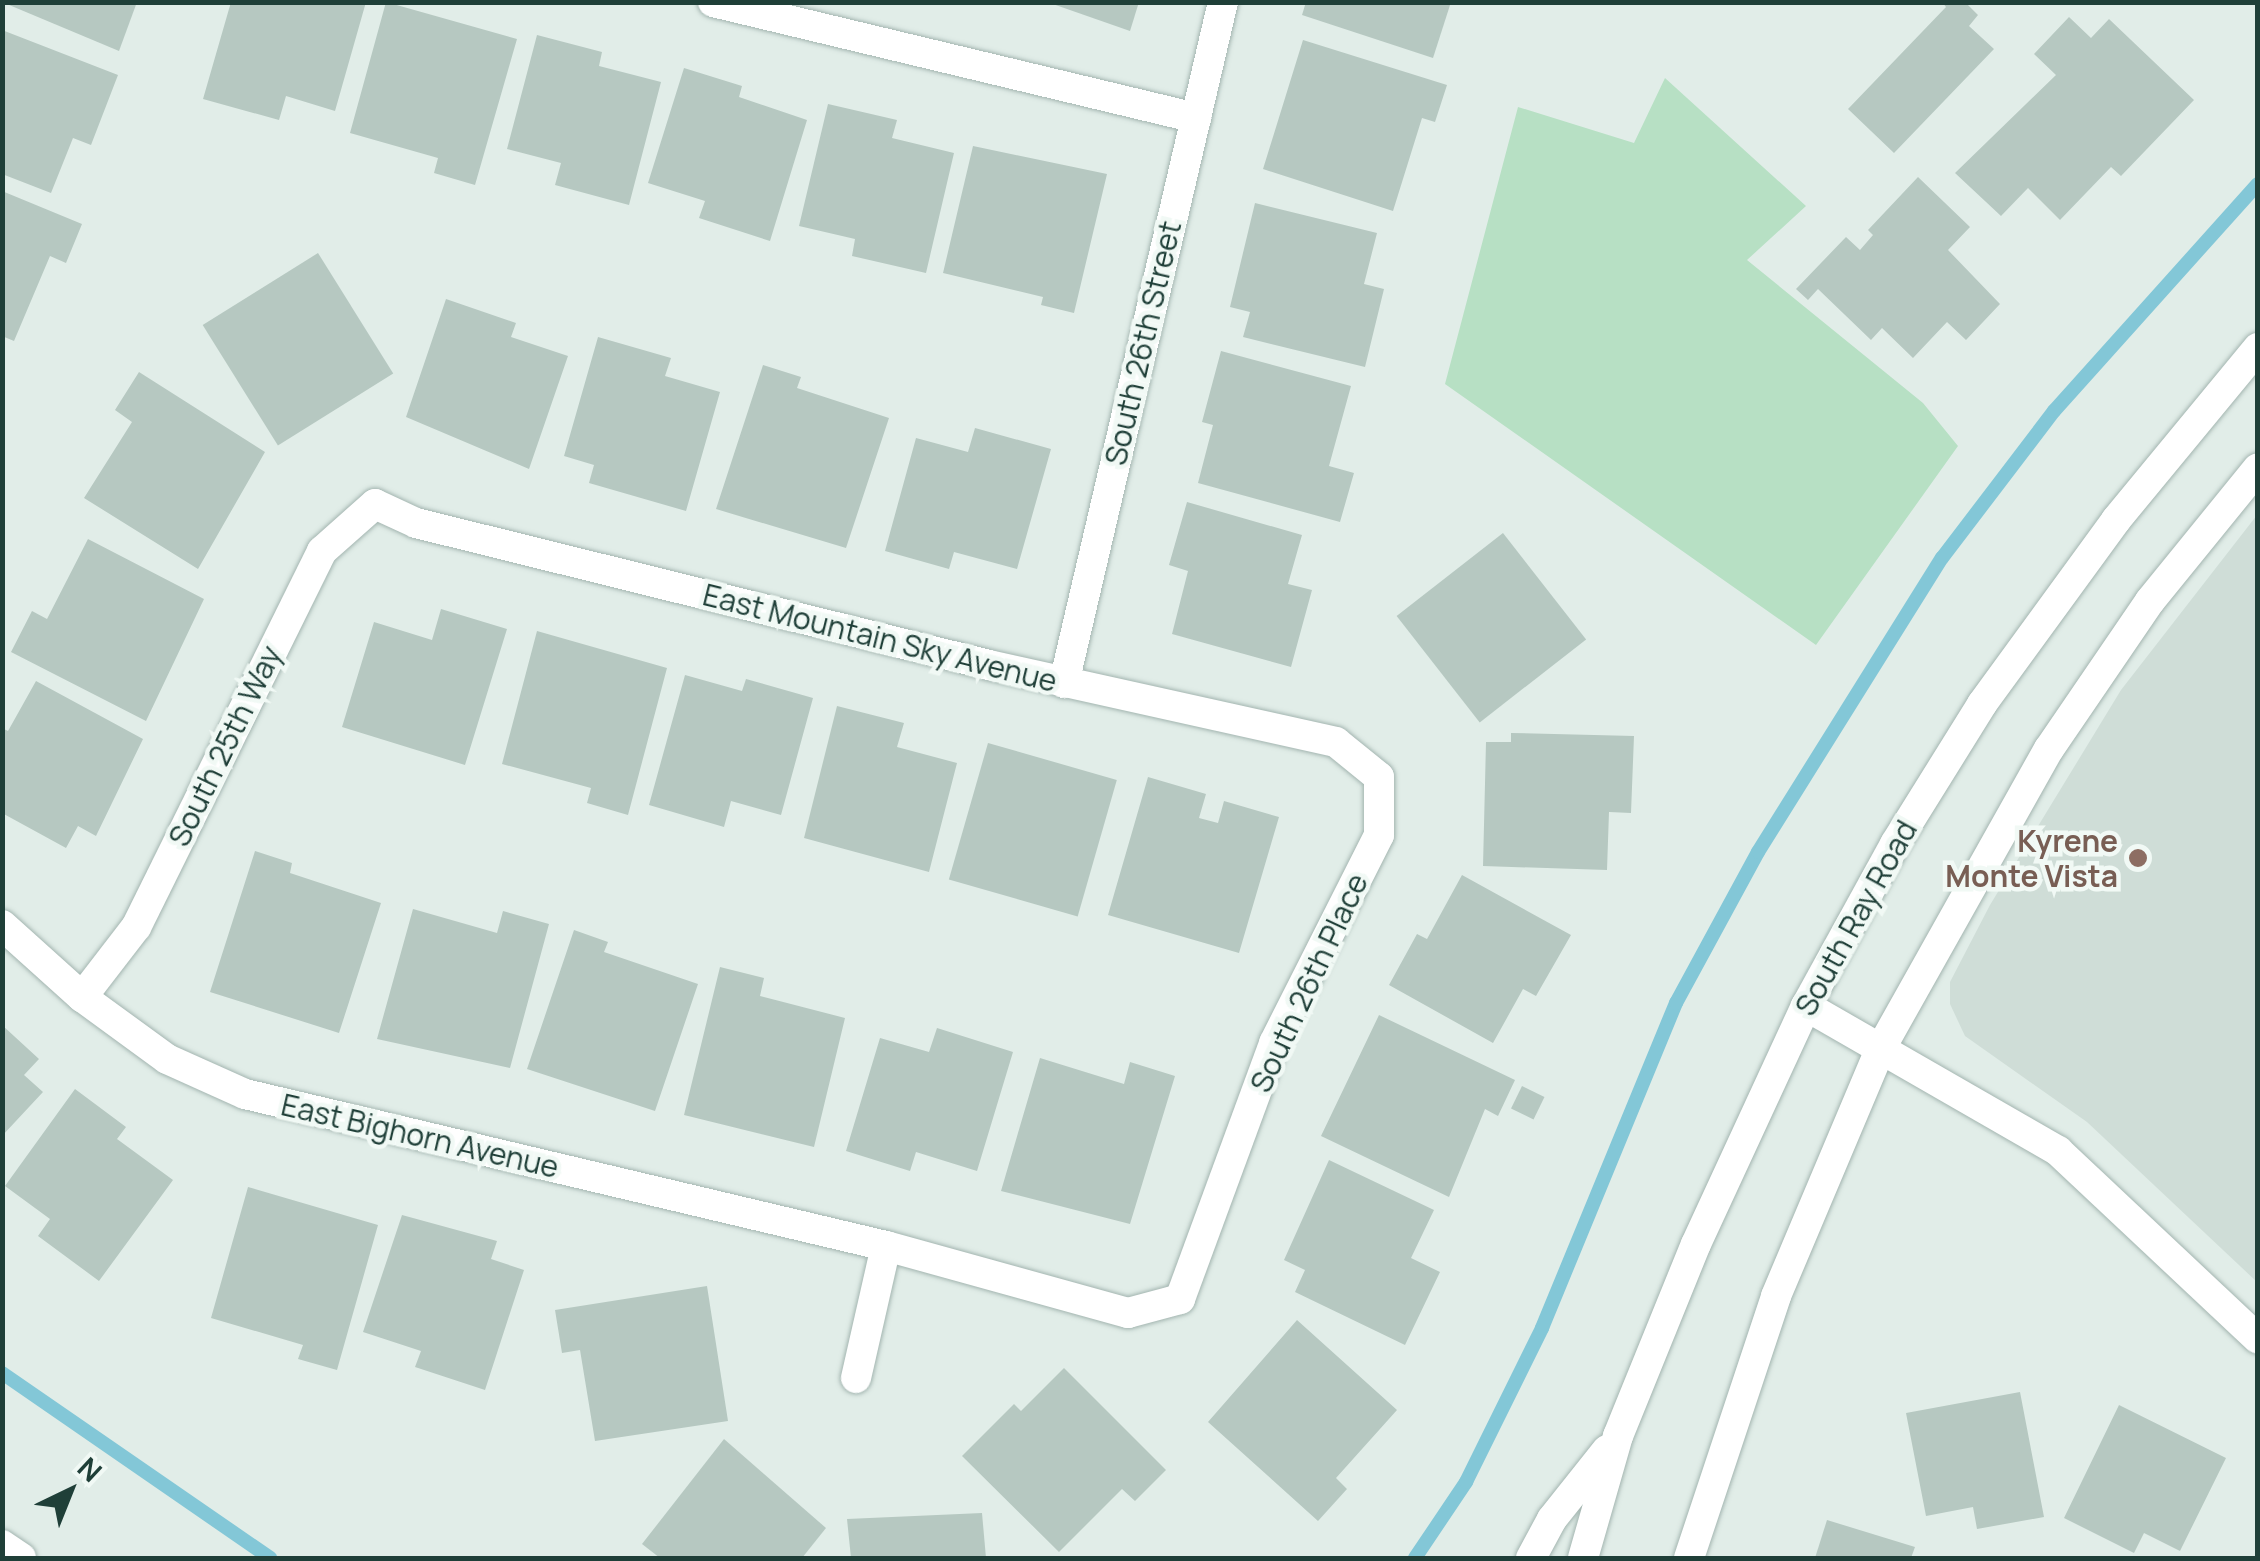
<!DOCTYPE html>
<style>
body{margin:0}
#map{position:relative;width:2260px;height:1561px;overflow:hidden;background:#e1ede8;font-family:Manrope,sans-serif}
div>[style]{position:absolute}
.built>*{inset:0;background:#cfddd7}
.green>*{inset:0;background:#b7e0c4}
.stream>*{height:14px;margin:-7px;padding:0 7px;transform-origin:7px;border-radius:7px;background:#83c7d7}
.building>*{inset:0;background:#b6c8c1;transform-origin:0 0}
.roads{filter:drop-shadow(0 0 2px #a3b5b0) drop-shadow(0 0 2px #a3b5b0)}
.minor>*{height:30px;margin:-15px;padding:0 15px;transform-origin:15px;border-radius:15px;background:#fff}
.secondary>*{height:30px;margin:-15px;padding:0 15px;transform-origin:15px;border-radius:15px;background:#fff}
.dots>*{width:28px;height:28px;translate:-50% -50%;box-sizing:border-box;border:5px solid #f1f9f5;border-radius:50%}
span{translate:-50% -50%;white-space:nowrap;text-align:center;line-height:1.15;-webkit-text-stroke:9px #f1f9f5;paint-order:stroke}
.street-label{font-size:30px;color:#1f3f38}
.education-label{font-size:30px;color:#785e54;font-weight:700}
.right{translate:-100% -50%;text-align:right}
.frame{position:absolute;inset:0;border:5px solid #1f3f38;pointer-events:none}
.north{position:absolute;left:20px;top:1441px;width:100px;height:100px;-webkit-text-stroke:8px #f1f9f5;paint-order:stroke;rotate:43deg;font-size:28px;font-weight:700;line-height:40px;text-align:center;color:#1f3f38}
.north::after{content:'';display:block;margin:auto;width:35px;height:45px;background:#1f3f38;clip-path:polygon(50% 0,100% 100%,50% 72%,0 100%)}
</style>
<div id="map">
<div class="built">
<div style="clip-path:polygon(2257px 515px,2257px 1282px,2087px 1122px,1965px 1036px,1950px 1004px,1950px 982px,1990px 905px,2121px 690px)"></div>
</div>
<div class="green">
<div style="clip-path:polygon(1665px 78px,1806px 206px,1747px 260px,1923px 403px,1958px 446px,1816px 645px,1445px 384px,1518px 107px,1634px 143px)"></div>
</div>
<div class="stream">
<div style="left:2px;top:1373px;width:326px;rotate:34.6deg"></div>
<div style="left:1415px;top:1558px;width:92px;rotate:-56.1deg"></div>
<div style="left:1466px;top:1482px;width:172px;rotate:-63.7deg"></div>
<div style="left:1542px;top:1328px;width:352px;rotate:-67.6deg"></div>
<div style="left:1676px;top:1003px;width:172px;rotate:-61.5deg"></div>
<div style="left:1758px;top:852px;width:347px;rotate:-58deg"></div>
<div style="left:1942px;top:558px;width:185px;rotate:-52.7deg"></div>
<div style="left:2054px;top:411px;width:305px;rotate:-48.1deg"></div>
</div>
<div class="building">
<div style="clip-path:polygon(2px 2px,137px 2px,119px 51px)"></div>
<div style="clip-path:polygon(231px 2px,366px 2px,335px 111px,286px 96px,279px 120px,203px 99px)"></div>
<div style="clip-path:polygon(386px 2px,517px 39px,475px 185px,434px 173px,438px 158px,350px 133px)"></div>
<div style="clip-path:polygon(1047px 2px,1139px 2px,1130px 31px)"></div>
<div style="clip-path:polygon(1306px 2px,1451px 2px,1433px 58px,1302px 15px)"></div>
<div style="clip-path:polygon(1942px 2px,1965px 2px,1978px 15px,1969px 26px,1994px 49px,1894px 153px,1848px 109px,1946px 7px)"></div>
<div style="clip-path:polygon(2069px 17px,2091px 38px,2109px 19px,2194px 100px,2121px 176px,2111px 167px,2060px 220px,2028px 188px,2001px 216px,1955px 173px,2056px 75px,2034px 54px)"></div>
<div style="clip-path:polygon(2px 30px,118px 75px,91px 145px,73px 138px,51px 193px,2px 174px)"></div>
<div style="clip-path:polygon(537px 35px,602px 52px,599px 66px,661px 82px,629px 205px,555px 185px,561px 163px,507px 149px)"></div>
<div style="clip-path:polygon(1303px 40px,1447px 85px,1435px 122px,1422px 118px,1393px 211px,1263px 169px)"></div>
<div style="clip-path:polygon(684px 68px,742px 86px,739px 97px,807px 120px,770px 241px,699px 218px,705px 201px,648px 183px)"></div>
<div style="clip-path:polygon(828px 104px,897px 120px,892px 138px,954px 153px,926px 273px,852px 256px,855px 239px,799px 226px)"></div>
<div style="clip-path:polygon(973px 146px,1107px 174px,1074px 313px,1041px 305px,1043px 297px,943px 273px)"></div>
<div style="clip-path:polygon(1918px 177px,1970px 227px,1948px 250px,2000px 304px,1966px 340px,1947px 322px,1913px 358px,1882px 328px,1871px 340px,1818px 289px,1808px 300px,1796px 289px,1846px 237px,1860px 250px,1873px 235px,1868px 230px)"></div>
<div style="clip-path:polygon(2px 191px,82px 224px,66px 263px,50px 256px,14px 341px,2px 336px)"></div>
<div style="clip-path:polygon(1255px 203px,1377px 233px,1364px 284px,1384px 289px,1365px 367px,1243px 337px,1250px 312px,1230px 307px)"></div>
<div style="left:318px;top:253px;width:142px;height:136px;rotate:58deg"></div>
<div style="clip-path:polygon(446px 299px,516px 323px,511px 337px,568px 356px,529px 469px,406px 417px)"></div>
<div style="clip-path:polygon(598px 337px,671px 358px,665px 376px,720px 392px,686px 511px,589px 483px,594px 465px,564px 456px)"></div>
<div style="clip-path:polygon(1221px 351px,1351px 386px,1329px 466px,1354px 473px,1340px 522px,1198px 483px,1213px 425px,1202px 422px)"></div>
<div style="clip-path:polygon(763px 365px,801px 377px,797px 388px,889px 418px,846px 548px,716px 509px)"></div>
<div style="clip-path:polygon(139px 372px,265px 452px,198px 569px,84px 498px,132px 422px,115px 410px)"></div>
<div style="clip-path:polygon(975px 428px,1051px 449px,1017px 569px,954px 552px,949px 569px,885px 551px,916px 438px,968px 452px)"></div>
<div style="clip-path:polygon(1187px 502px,1302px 535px,1288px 584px,1312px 590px,1291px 667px,1172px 634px,1188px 571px,1169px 565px)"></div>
<div style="left:1503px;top:533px;width:135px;height:135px;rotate:52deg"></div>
<div style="clip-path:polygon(88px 539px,204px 599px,146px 721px,11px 652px,32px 611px,47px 619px)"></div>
<div style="clip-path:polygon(441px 609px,507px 629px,465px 765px,342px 727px,374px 622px,432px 640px)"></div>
<div style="clip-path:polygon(537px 631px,667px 668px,628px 815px,587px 803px,591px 788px,502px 764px)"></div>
<div style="clip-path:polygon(685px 675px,742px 691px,746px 679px,813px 698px,781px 815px,731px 801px,724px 827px,649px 805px)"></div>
<div style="clip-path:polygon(36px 681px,143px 739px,96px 836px,78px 826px,66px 848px,2px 813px,2px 728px,8px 731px)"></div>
<div style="clip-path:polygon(837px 706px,904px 723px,897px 747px,957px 763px,929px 872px,804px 838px)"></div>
<div style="clip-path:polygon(1511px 733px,1634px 736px,1631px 813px,1609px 812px,1607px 870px,1483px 866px,1486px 742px,1511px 742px)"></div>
<div style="left:988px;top:743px;width:134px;height:142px;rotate:16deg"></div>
<div style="clip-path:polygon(1148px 777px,1206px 794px,1199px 818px,1218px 823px,1224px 801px,1279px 817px,1239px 953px,1108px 915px)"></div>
<div style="clip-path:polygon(255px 851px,292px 863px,290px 873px,381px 903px,339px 1033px,210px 992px)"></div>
<div style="clip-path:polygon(1462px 875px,1571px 935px,1536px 996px,1523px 989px,1493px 1043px,1389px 985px,1417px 934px,1427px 939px)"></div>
<div style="clip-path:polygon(413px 909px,497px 933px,503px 911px,549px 924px,510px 1068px,377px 1039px)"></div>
<div style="clip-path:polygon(574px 930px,608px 942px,604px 952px,698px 984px,655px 1111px,527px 1069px)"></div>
<div style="clip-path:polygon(720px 967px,764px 978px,760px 996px,845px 1018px,814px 1147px,684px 1115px)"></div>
<div style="clip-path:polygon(1379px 1015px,1515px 1080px,1498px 1116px,1485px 1109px,1449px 1197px,1321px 1136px)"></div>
<div style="clip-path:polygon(2px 1025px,39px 1059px,24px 1075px,43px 1092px,2px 1136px)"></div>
<div style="clip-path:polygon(937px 1028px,1013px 1052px,977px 1171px,916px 1152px,910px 1171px,846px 1151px,880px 1038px,929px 1052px)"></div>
<div style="clip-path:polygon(1040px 1058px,1124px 1084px,1130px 1062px,1175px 1076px,1130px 1224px,1001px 1191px)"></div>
<div style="left:1522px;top:1086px;width:25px;height:25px;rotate:26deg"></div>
<div style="clip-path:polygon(75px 1089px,126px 1127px,117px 1139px,173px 1180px,99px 1281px,38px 1236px,50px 1219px,5px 1186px)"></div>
<div style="clip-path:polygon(1329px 1160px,1434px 1210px,1411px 1258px,1440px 1272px,1405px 1345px,1295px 1292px,1305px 1270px,1284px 1260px)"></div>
<div style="clip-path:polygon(248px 1187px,378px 1225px,337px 1370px,298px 1359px,303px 1345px,211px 1318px)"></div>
<div style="clip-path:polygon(402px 1215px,497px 1241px,491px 1259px,524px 1270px,485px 1390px,415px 1367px,421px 1351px,363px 1332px)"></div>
<div style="clip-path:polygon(707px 1286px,728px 1421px,595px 1441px,580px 1350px,562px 1353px,555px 1310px)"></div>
<div style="clip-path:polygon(1297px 1320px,1397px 1410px,1336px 1478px,1347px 1489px,1318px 1521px,1208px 1422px)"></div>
<div style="clip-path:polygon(1064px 1368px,1166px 1470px,1135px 1501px,1122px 1489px,1059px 1552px,962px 1456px,1014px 1404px,1021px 1411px)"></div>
<div style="clip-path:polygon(2020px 1392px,2044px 1517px,1977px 1529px,1973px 1507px,1926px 1516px,1906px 1413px)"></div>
<div style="clip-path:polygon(2119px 1405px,2226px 1458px,2180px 1551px,2144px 1533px,2134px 1553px,2064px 1518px)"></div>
<div style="clip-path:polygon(724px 1439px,826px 1528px,802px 1558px,660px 1558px,642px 1544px)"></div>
<div style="clip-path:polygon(982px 1513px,986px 1558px,851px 1558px,847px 1519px)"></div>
<div style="clip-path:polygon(1827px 1520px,1915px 1547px,1911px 1558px,1815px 1558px)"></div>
</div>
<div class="roads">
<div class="minor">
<div style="left:713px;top:2px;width:497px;rotate:13.5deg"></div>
<div style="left:1064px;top:683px;width:699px;rotate:-76.86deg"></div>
<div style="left:2px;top:925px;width:108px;rotate:42deg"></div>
<div style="left:82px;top:997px;width:105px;rotate:36.1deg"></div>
<div style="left:167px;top:1059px;width:85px;rotate:24.2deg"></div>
<div style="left:245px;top:1094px;width:659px;rotate:13.34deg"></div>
<div style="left:886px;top:1246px;width:251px;rotate:15.5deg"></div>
<div style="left:1128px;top:1313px;width:54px;rotate:-15.1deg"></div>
<div style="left:1180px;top:1299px;width:273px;rotate:-69.8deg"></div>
<div style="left:1274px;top:1043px;width:233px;rotate:-63.2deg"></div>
<div style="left:1379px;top:835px;width:58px;rotate:-90deg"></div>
<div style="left:1379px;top:777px;width:55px;rotate:-140.9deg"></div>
<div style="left:1336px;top:742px;width:355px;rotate:-167.5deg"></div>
<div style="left:989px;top:665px;width:590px;rotate:-166.08deg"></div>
<div style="left:416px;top:523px;width:45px;rotate:-155.1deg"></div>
<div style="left:375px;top:504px;width:71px;rotate:138.4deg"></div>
<div style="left:322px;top:551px;width:419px;rotate:116.3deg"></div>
<div style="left:136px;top:927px;width:88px;rotate:127.6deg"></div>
<div style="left:1806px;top:1006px;width:291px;rotate:29.9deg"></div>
<div style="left:2058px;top:1151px;width:274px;rotate:43.2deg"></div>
<div style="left:856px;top:1378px;width:135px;rotate:-77.2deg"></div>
</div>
<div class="secondary">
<div style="left:2px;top:1545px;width:23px;rotate:34deg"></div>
<div style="left:1531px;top:1558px;width:44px;rotate:-61.7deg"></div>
<div style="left:1552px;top:1519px;width:88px;rotate:-51.4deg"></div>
<div style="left:1583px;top:1558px;width:127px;rotate:-74deg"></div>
<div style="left:1618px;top:1436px;width:207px;rotate:-67.9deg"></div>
<div style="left:1696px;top:1244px;width:262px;rotate:-65.2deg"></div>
<div style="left:1806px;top:1006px;width:185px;rotate:-61.2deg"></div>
<div style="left:1895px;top:844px;width:165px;rotate:-58.1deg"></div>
<div style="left:1982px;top:704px;width:228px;rotate:-53.9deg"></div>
<div style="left:2116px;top:520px;width:223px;rotate:-50.5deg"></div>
<div style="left:1689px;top:1558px;width:276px;rotate:-71.6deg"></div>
<div style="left:1776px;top:1296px;width:269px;rotate:-67.1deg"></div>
<div style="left:1881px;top:1048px;width:343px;rotate:-60.7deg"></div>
<div style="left:2049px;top:749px;width:179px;rotate:-55.7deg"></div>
<div style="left:2150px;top:601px;width:171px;rotate:-50.9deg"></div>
</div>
</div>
<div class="dots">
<div style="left:2138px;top:858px;background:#8d6e63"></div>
</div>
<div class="street-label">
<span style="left:1143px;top:343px;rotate:-77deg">South 26th Street</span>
<span style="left:880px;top:638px;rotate:14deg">East Mountain Sky Avenue</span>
<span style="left:225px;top:746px;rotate:-64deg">South 25th Way</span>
<span style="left:1856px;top:918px;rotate:-61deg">South Ray Road</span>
<span style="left:1309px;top:983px;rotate:-65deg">South 26th Place</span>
<span style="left:420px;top:1136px;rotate:13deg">East Bighorn Avenue</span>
</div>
<div class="education-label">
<span class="right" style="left:2118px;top:858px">Kyrene<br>Monte Vista</span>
</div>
<div class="frame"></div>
<div class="north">N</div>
</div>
